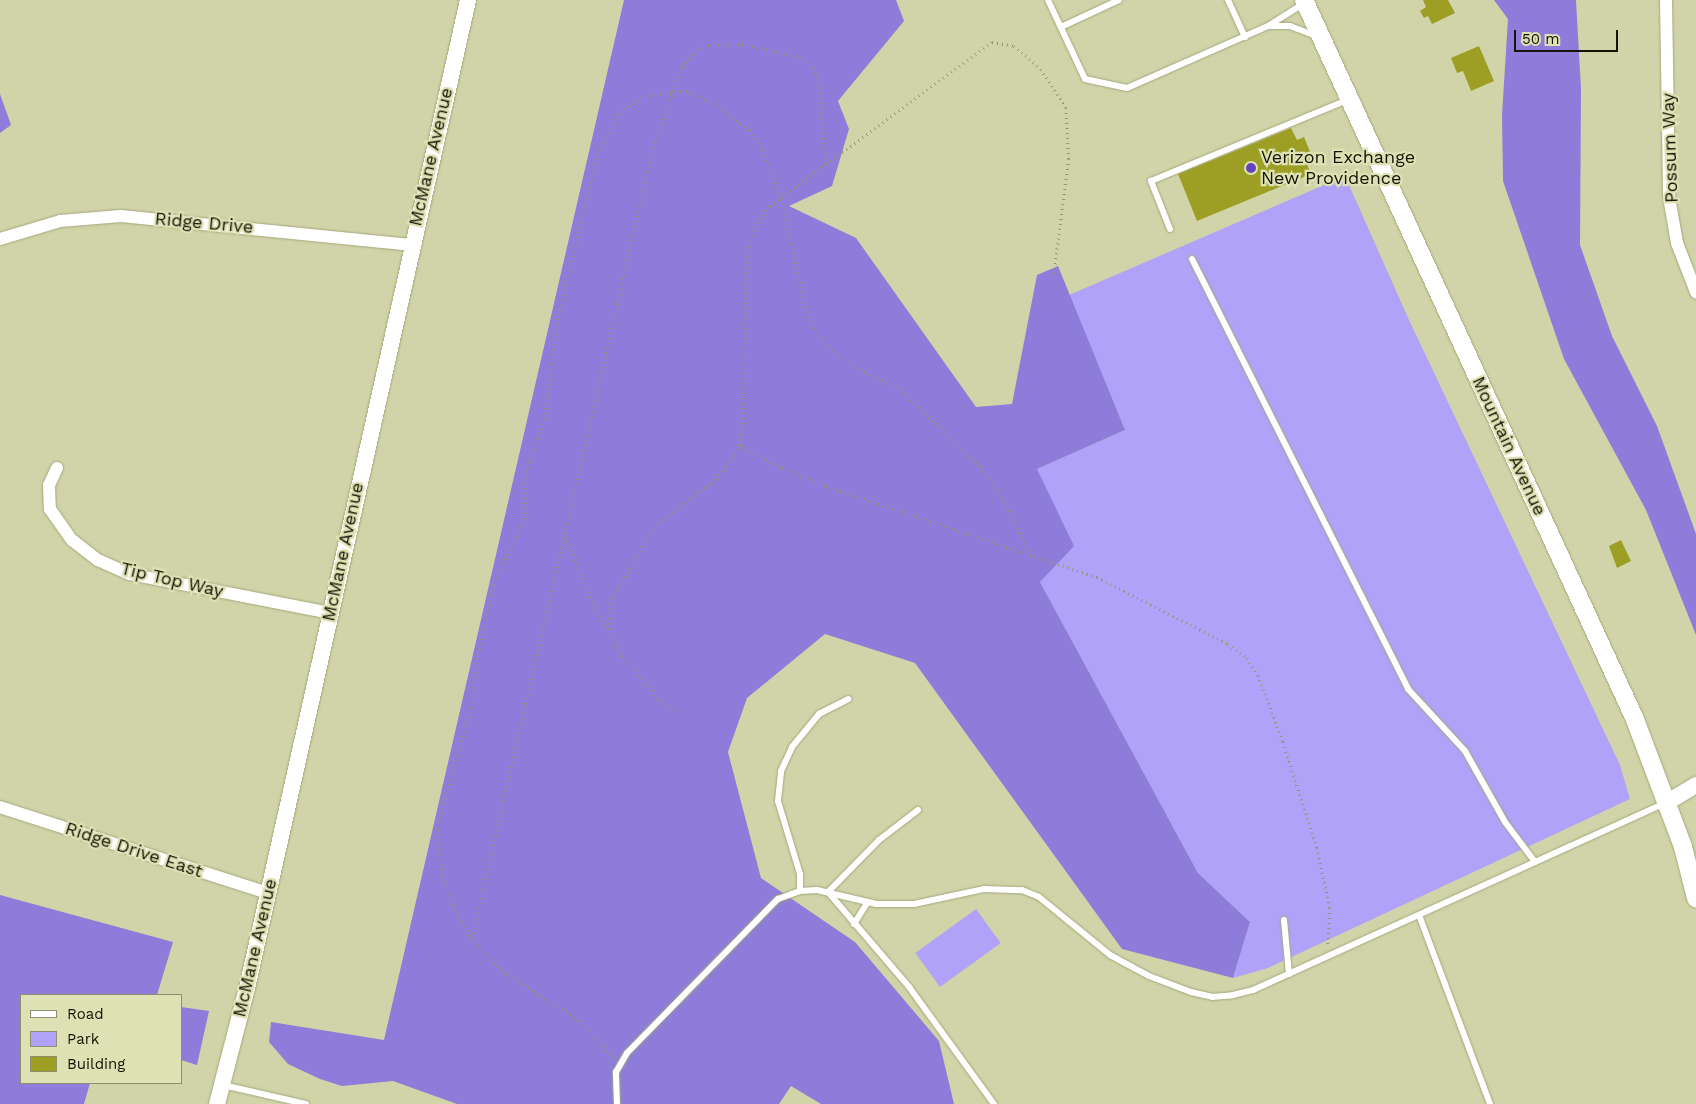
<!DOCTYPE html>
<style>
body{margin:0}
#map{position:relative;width:1696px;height:1104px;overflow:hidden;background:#d1d4a8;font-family:"Work Sans",sans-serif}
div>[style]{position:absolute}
.green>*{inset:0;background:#b0a2f9;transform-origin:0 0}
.forest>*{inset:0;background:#8d7cd9}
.building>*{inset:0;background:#9d9f25}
.path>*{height:2.5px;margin-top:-1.25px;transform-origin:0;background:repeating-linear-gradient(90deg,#939572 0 1px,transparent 0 5px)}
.roads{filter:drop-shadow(0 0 1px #a5a87d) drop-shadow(0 0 1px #a5a87d)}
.service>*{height:6px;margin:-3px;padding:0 3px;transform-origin:3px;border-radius:3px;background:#fff}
.minor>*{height:12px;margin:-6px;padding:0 6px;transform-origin:6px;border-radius:6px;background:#fff}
.tertiary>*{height:16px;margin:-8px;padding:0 8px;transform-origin:8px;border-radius:8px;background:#fff}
.secondary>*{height:18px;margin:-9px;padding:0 9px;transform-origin:9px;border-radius:9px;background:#fff}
.dots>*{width:14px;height:14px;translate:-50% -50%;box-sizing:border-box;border:2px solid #dee1b4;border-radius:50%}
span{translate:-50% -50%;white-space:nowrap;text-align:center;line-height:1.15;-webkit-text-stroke:4.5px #dee1b4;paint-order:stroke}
.street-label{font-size:18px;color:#141405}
.poi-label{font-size:18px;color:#141405}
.left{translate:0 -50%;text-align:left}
.legend{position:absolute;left:20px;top:994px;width:162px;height:90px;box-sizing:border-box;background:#dee1b4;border:1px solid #8d8f6e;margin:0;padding:6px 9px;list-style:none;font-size:15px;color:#141405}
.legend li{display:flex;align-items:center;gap:10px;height:25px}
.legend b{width:25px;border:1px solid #8d8f6e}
.scale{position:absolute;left:1514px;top:30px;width:104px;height:22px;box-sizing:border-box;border:2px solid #141405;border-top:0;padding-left:6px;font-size:15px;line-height:18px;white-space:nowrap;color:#141405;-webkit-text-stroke:4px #dee1b4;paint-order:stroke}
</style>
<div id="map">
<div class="green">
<div style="clip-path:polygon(1345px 176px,1409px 320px,1620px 765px,1630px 799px,1268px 968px,1233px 978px,1250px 922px,1198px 873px,1040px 582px,1037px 469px,1125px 430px,1069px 295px)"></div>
<div style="left:976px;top:909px;width:42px;height:75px;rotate:54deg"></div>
</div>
<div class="forest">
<div style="clip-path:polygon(624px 0,896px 0,904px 21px,838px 101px,849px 129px,832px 186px,789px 206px,856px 238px,976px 407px,1012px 404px,1037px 275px,1058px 266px,1125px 430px,1037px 469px,1074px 546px,1040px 582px,1198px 873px,1250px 922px,1233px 978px,1122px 949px,915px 663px,825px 634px,747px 698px,728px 752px,761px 878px,855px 942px,939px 1041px,954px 1104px,821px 1104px,791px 1086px,779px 1104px,457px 1104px,393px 1081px,342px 1086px,320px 1079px,288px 1064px,269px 1042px,271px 1022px,384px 1040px)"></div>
<div style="clip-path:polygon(1494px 0,1576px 0,1581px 89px,1580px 245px,1612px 336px,1657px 426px,1696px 534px,1696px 635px,1646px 510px,1564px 359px,1503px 181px,1502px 115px,1508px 19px)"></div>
<div style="clip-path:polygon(0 94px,11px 125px,0 133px)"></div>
<div style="clip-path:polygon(0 895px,173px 942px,157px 995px,21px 995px,21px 1083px,90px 1083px,84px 1104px,0 1104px)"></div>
<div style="clip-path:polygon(181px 1007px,209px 1011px,197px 1065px,181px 1060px)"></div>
</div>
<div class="building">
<div style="clip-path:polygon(1423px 0,1448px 0,1455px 13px,1432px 24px,1428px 16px,1424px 18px,1420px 11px,1426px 7px)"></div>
<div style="clip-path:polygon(1479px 46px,1494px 81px,1471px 91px,1463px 71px,1457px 73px,1451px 58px)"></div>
<div style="clip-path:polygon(1291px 128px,1297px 140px,1304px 137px,1313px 159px,1306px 162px,1311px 174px,1197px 221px,1178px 174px)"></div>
<div style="clip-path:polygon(1621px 540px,1631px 561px,1617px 568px,1609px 546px)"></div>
</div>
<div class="path">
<div style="left:740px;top:445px;width:38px;rotate:30deg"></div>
<div style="left:773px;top:464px;width:57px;rotate:22.5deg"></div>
<div style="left:826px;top:486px;width:286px;rotate:18.6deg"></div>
<div style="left:1097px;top:577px;width:147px;rotate:27.1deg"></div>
<div style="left:1228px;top:644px;width:24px;rotate:36deg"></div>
<div style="left:1247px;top:658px;width:20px;rotate:57deg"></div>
<div style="left:1258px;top:675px;width:72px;rotate:69.5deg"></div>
<div style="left:1283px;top:742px;width:111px;rotate:72.2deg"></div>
<div style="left:1317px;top:848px;width:61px;rotate:77.8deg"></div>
<div style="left:1330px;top:908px;width:36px;rotate:93deg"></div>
<div style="left:566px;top:536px;width:72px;rotate:68.1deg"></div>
<div style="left:593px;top:603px;width:61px;rotate:60.5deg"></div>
<div style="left:623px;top:656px;width:56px;rotate:50.1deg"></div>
<div style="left:659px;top:699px;width:24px;rotate:35deg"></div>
<div style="left:608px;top:629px;width:30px;rotate:-82deg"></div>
<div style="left:612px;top:599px;width:82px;rotate:-60deg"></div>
<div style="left:653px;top:528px;width:69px;rotate:-37.4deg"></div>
<div style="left:708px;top:486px;width:21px;rotate:-45deg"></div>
<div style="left:723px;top:471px;width:31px;rotate:-57deg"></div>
<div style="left:740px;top:445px;width:21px;rotate:-82deg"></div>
<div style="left:743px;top:424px;width:151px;rotate:-88.9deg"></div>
<div style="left:746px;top:273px;width:27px;rotate:-84deg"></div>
<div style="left:749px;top:246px;width:24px;rotate:-71deg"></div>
<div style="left:757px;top:223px;width:21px;rotate:-53deg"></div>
<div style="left:770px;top:206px;width:276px;rotate:-36.5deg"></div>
<div style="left:992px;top:42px;width:22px;rotate:10deg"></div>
<div style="left:1014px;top:46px;width:35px;rotate:40deg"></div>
<div style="left:1041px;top:69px;width:46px;rotate:57.3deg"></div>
<div style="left:1066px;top:108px;width:51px;rotate:86.6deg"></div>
<div style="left:1069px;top:159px;width:117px;rotate:97.4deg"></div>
<div style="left:472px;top:938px;width:810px;rotate:-77.1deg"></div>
<div style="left:653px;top:148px;width:87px;rotate:-70.5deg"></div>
<div style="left:682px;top:66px;width:30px;rotate:-45deg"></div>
<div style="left:703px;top:45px;width:39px;rotate:-1deg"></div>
<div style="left:742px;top:44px;width:59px;rotate:12.6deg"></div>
<div style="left:800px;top:57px;width:18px;rotate:38deg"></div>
<div style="left:814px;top:68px;width:21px;rotate:73deg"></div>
<div style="left:820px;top:88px;width:80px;rotate:85.7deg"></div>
<div style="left:614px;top:1058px;width:51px;rotate:-133.4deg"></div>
<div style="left:579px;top:1021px;width:87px;rotate:-147.2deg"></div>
<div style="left:506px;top:974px;width:48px;rotate:-135deg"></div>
<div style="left:472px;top:940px;width:29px;rotate:-121deg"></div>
<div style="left:457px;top:915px;width:43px;rotate:-110.6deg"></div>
<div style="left:442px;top:875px;width:47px;rotate:-96.1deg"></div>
<div style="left:437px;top:828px;width:125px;rotate:-74.2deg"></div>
<div style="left:471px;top:708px;width:44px;rotate:-83.5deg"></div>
<div style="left:476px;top:664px;width:84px;rotate:-77.6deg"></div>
<div style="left:494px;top:582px;width:70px;rotate:-63.8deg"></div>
<div style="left:525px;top:519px;width:47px;rotate:-88.8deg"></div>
<div style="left:526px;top:472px;width:56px;rotate:-71.2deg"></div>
<div style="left:544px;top:419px;width:105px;rotate:-82.3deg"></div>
<div style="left:558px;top:315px;width:169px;rotate:-76deg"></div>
<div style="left:599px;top:151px;width:45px;rotate:-63.4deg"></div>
<div style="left:619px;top:111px;width:30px;rotate:-30deg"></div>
<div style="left:645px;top:96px;width:41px;rotate:-7deg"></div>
<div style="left:686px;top:91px;width:34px;rotate:23deg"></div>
<div style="left:717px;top:104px;width:42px;rotate:38.2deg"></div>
<div style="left:750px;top:130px;width:24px;rotate:57deg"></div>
<div style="left:763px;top:150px;width:53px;rotate:68.8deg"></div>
<div style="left:782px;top:199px;width:105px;rotate:77.9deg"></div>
<div style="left:804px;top:302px;width:28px;rotate:69deg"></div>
<div style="left:814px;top:328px;width:28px;rotate:51deg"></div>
<div style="left:832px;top:350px;width:29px;rotate:36deg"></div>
<div style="left:855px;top:367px;width:50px;rotate:26.1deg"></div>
<div style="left:900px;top:389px;width:111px;rotate:43.9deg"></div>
<div style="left:980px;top:466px;width:28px;rotate:52deg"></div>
<div style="left:997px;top:488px;width:74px;rotate:62.7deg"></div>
</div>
<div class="roads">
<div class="service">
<div style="left:1048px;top:0;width:87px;rotate:64.9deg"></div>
<div style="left:1085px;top:79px;width:43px;rotate:12.1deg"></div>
<div style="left:1127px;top:88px;width:154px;rotate:-23.7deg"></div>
<div style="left:1268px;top:26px;width:41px;rotate:-32.2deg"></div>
<div style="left:1228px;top:0;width:41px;rotate:65.3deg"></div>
<div style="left:1270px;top:26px;width:20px"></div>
<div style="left:1290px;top:26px;width:30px;rotate:21deg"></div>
<div style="left:1061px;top:27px;width:64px;rotate:-25deg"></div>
<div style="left:1170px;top:229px;width:52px;rotate:-111.6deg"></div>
<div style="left:1151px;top:181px;width:213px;rotate:-22.4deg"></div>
<div style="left:1192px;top:259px;width:481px;rotate:63.3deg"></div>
<div style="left:1408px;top:689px;width:84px;rotate:47.4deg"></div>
<div style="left:1465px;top:751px;width:81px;rotate:60.6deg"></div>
<div style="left:1505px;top:822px;width:50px;rotate:53.1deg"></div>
<div style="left:918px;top:810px;width:49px;rotate:142.4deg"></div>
<div style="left:879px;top:840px;width:73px;rotate:134.4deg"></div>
<div style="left:828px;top:892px;width:125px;rotate:49.5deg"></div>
<div style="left:909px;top:987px;width:145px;rotate:54deg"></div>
<div style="left:800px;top:891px;width:17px;rotate:-90deg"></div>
<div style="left:800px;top:874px;width:76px;rotate:-106.8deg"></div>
<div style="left:778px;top:801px;width:30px;rotate:-84deg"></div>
<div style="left:781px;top:771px;width:26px;rotate:-65deg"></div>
<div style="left:792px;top:747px;width:43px;rotate:-50.7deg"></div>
<div style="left:819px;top:714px;width:33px;rotate:-27deg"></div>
<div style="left:1419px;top:915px;width:202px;rotate:69.4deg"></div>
<div style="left:1284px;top:920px;width:54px;rotate:84.7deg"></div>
<div style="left:854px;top:924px;width:26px;rotate:-58deg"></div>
<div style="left:223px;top:1085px;width:85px;rotate:12.9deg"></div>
<div style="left:617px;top:1104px;width:32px;rotate:-92deg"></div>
<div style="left:616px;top:1072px;width:22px;rotate:-60deg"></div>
<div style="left:627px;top:1053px;width:216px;rotate:-45.6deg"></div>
<div style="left:778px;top:899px;width:23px;rotate:-20deg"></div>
<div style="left:800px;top:891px;width:17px;rotate:-3deg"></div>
<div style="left:817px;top:890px;width:61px;rotate:13.3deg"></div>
<div style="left:876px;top:904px;width:38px"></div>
<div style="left:914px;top:904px;width:72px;rotate:-12.1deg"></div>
<div style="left:984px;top:889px;width:38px;rotate:2deg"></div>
<div style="left:1022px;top:890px;width:18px;rotate:22deg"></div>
<div style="left:1039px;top:897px;width:92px;rotate:39.2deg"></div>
<div style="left:1110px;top:955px;width:44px;rotate:28.3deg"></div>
<div style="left:1149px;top:976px;width:45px;rotate:20.9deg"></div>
<div style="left:1191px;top:992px;width:22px;rotate:13deg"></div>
<div style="left:1212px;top:997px;width:21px;rotate:-5deg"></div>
<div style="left:1233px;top:995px;width:21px;rotate:-14deg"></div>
<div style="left:1253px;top:990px;width:452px;rotate:-24.4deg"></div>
</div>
<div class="minor">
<div style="left:1666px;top:0;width:197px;rotate:89.1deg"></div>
<div style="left:1669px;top:197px;width:47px;rotate:80.1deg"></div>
<div style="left:1677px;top:243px;width:53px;rotate:68.8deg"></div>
<div style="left:0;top:239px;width:63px;rotate:-16.7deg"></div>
<div style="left:60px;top:221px;width:61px;rotate:-4.7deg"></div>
<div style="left:121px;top:216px;width:291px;rotate:5.7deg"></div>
<div style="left:57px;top:468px;width:19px;rotate:115deg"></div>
<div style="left:49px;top:485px;width:24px;rotate:88deg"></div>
<div style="left:50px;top:509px;width:38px;rotate:55deg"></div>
<div style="left:72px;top:540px;width:33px;rotate:38deg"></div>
<div style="left:98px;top:560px;width:35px;rotate:24deg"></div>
<div style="left:130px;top:574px;width:204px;rotate:11deg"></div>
<div style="left:0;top:807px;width:281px;rotate:17.8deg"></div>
</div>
<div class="tertiary">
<div style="left:1666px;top:803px;width:35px;rotate:-31deg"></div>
<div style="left:217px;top:1104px;width:120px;rotate:-75.5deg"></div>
<div style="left:247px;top:988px;width:1012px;rotate:-77.39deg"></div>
</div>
<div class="secondary">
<div style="left:1304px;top:0;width:789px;rotate:65.29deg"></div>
<div style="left:1634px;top:717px;width:139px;rotate:69.3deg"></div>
<div style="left:1683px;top:847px;width:53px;rotate:75.7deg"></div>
</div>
</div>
<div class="dots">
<div style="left:1251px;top:168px;background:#6444bc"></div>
</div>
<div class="street-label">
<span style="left:1670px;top:148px;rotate:-92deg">Possum Way</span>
<span style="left:431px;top:157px;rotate:-77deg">McMane Avenue</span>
<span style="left:204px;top:223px;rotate:5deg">Ridge Drive</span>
<span style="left:1509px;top:446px;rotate:65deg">Mountain Avenue</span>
<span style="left:343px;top:552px;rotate:-78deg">McMane Avenue</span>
<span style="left:172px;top:580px;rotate:13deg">Tip Top Way</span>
<span style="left:134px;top:850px;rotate:18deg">Ridge Drive East</span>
<span style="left:255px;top:948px;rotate:-77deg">McMane Avenue</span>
</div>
<div class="poi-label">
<span class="left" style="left:1261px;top:168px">Verizon Exchange<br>New Providence</span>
</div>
<ul class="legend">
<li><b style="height:6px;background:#fff"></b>Road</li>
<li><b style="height:14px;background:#b0a2f9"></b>Park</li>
<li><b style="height:14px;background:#9d9f25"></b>Building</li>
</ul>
<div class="scale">50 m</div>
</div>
